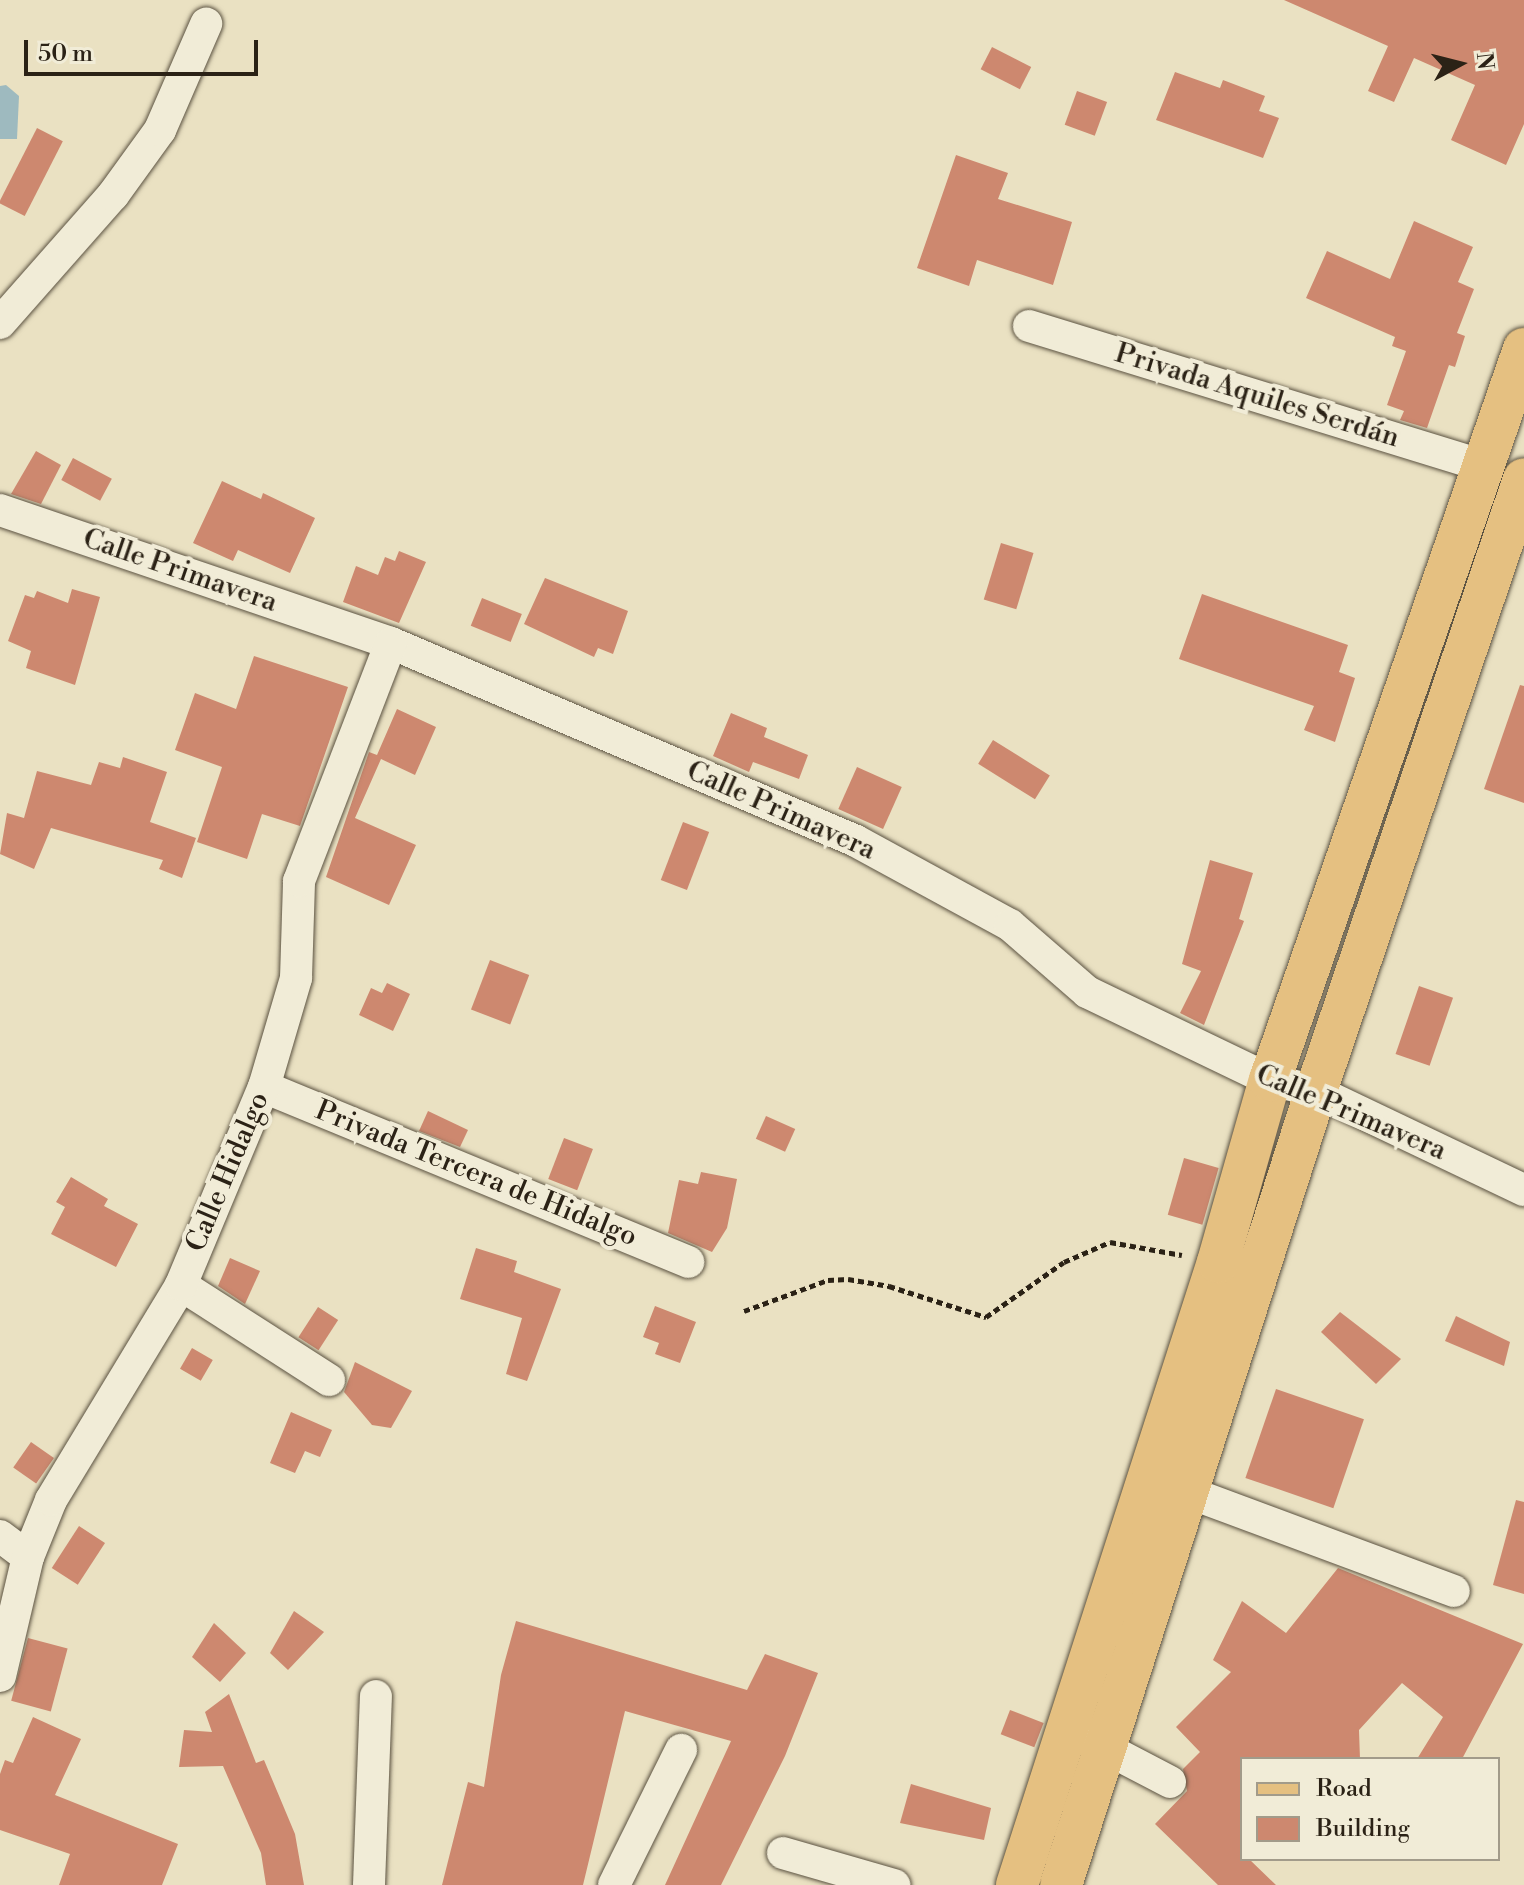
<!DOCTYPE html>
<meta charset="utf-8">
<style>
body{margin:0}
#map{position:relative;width:1524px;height:1885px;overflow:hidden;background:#eae1c2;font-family:"Libre Bodoni",serif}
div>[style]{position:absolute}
.water>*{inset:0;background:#9ebabf}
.building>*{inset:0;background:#cd886f;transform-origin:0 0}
.path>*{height:5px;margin-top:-2.5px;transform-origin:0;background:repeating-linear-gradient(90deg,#2b2216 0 6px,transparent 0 10px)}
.roads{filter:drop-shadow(0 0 2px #5b5241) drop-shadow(0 0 2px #5b5241)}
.minor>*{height:32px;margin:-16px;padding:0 16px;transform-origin:16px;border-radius:16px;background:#f1ecd7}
.major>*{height:42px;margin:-21px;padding:0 21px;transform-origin:21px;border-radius:21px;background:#e5c081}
span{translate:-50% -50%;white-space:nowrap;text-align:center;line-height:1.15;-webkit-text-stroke:8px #f1ecd7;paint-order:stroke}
.street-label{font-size:28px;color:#2b2216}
.legend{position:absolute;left:1240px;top:1757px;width:260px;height:104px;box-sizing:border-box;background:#f1ecd7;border:2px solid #a29b8a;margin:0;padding:10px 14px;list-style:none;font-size:24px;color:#2b2216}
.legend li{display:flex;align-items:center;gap:16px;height:40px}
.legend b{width:40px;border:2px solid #a29b8a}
.north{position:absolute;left:1420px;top:24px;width:80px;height:80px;-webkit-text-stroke:6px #f1ecd7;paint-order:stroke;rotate:83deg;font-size:22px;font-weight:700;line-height:32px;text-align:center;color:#2b2216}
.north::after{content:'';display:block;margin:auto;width:28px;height:36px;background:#2b2216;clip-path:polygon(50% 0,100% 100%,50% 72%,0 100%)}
.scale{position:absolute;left:24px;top:40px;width:234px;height:36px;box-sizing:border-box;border:4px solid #2b2216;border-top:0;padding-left:10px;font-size:24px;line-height:28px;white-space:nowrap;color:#2b2216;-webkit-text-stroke:6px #f1ecd7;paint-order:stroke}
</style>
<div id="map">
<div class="water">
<div style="clip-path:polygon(6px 85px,19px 96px,17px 139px,0 139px,0 86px)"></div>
</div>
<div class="building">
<div style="clip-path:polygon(1284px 0,1524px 0,1524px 124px,1506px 165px,1451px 140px,1475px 85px,1414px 58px,1394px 102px,1368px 91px,1388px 46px)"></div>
<div style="left:992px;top:47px;width:44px;height:25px;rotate:27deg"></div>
<div style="clip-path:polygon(1175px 72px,1220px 88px,1223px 80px,1265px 96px,1259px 111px,1279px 118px,1263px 158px,1156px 120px)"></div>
<div style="left:1077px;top:91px;width:32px;height:36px;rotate:20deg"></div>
<div style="left:37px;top:128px;width:29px;height:84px;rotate:27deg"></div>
<div style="clip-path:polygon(956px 155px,1008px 173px,998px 199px,1072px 222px,1053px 285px,977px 260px,969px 286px,917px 268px)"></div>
<div style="clip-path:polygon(1414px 221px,1473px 247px,1458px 282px,1474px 289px,1457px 333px,1465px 336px,1455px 367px,1449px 365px,1427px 428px,1400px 420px,1404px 411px,1387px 405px,1406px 351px,1392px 346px,1395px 337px,1306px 298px,1327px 251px,1390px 279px)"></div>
<div style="clip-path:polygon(36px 451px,61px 465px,41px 504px,11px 494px)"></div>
<div style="left:73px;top:458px;width:44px;height:25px;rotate:28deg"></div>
<div style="clip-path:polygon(222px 481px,261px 499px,263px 493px,315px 518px,290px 573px,238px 550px,233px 561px,193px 543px)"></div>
<div style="left:1001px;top:543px;width:34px;height:59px;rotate:17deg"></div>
<div style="clip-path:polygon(399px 551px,426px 562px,399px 623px,343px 602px,356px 566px,378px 575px,385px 557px,395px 561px)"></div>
<div style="clip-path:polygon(545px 578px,628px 611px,613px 654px,598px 648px,594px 657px,524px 624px)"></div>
<div style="clip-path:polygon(72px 589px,100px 597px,75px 685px,26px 668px,31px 651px,8px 641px,25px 595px,34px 598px,37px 591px,68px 603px)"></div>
<div style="clip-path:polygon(1202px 594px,1348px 645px,1339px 672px,1355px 678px,1335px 742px,1304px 730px,1314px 706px,1179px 659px)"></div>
<div style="left:482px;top:598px;width:43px;height:30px;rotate:22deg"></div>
<div style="clip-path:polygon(254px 656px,348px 687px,300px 826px,262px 814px,247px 859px,197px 842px,222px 767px,175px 750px,195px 693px,236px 709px)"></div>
<div style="clip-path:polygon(1520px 685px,1524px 686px,1524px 803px,1484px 789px)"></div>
<div style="clip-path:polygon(397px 709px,436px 727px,415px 775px,381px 759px,355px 818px,416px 845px,389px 905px,326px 877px,369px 752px,377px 755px)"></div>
<div style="clip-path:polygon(731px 713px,767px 728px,764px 737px,808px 755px,799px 779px,753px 762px,749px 772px,713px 756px)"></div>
<div style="left:993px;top:740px;width:67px;height:28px;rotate:32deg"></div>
<div style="clip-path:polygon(123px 757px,167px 772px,150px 822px,196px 838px,182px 878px,159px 869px,163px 860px,51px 828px,34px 869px,0 854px,7px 813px,24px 818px,37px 771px,91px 785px,99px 762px,120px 768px)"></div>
<div style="left:857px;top:767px;width:49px;height:46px;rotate:24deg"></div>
<div style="left:683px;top:822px;width:28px;height:62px;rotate:21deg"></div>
<div style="clip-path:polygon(1210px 860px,1253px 873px,1239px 919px,1244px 921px,1204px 1025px,1180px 1013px,1201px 971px,1182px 964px)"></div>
<div style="left:490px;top:960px;width:42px;height:53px;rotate:21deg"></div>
<div style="clip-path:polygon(387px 983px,410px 994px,393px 1031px,359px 1015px,371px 988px,382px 993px)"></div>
<div style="left:1419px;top:986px;width:36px;height:72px;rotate:19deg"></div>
<div style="clip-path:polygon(428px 1111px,468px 1130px,460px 1147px,419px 1131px)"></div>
<div style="left:766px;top:1116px;width:32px;height:25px;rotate:24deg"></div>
<div style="left:564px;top:1138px;width:31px;height:44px;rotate:21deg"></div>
<div style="left:1184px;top:1158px;width:36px;height:59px;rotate:16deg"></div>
<div style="clip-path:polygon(701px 1172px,737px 1179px,727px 1228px,712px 1252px,668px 1233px,679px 1180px,698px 1184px)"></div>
<div style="clip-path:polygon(71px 1177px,108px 1199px,104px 1206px,138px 1224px,116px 1267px,51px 1234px,65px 1207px,56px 1202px)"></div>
<div style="clip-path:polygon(476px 1248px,517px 1261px,514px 1272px,561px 1289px,527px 1381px,506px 1374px,522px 1318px,460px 1299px)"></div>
<div style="clip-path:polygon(230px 1258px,260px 1271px,245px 1304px,218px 1286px)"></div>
<div style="clip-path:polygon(655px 1306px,696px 1322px,680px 1363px,655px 1354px,659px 1343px,643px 1337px)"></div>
<div style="left:318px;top:1307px;width:24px;height:36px;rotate:33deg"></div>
<div style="clip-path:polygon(1340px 1312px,1401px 1359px,1376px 1384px,1321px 1332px)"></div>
<div style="clip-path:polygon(1456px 1316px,1510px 1342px,1504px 1366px,1445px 1341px)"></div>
<div style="left:192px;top:1348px;width:24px;height:24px;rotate:30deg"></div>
<div style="clip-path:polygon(355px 1362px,412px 1391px,391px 1428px,372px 1425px,344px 1392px)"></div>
<div style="left:1276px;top:1389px;width:93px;height:94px;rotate:19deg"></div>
<div style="clip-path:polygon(291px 1412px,332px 1430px,320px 1457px,305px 1451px,295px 1473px,270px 1463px)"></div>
<div style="left:31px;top:1442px;width:28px;height:31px;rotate:35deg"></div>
<div style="clip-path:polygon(1516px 1500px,1524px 1502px,1524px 1594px,1493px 1585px)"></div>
<div style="left:79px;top:1526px;width:31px;height:50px;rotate:33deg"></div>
<div style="clip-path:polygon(1338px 1568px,1523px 1644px,1462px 1759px,1417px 1759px,1443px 1717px,1402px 1683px,1359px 1730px,1360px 1759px,1242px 1759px,1242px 1859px,1249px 1859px,1276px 1885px,1218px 1885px,1155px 1824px,1187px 1791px,1183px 1769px,1200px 1752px,1176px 1727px,1231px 1672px,1213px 1660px,1242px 1601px,1286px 1633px)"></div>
<div style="clip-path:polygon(294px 1611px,324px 1632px,288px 1670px,270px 1653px)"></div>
<div style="clip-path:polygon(516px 1621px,747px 1690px,765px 1654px,818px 1673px,785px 1756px,721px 1885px,665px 1885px,731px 1741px,625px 1711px,583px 1885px,442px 1885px,468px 1782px,484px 1787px,501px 1675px)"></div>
<div style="clip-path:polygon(214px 1623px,246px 1653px,220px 1682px,192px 1657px)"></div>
<div style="left:28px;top:1638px;width:41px;height:65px;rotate:15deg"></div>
<div style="clip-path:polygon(229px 1694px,256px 1763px,264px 1760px,295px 1834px,304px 1885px,266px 1885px,261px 1853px,223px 1766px,179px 1767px,184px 1730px,212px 1732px,205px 1712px)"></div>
<div style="left:1010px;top:1710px;width:36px;height:26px;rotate:21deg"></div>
<div style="clip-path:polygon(33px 1717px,81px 1739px,55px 1795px,178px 1844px,162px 1885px,59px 1885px,70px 1854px,0 1830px,0 1774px,5px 1760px,13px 1763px)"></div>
<div style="clip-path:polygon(911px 1784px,991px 1808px,984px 1840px,900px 1823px)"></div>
</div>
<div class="path">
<div style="left:744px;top:1311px;width:90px;rotate:-20.3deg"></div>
<div style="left:828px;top:1280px;width:20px;rotate:-3deg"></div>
<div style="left:848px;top:1279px;width:42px;rotate:9.7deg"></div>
<div style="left:889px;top:1286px;width:102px;rotate:17.7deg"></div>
<div style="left:986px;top:1317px;width:95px;rotate:-35.2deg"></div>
<div style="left:1064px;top:1262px;width:50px;rotate:-23.5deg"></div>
<div style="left:1110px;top:1242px;width:73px;rotate:10.2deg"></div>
</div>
<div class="roads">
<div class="minor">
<div style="left:0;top:323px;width:171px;rotate:-48.6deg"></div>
<div style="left:113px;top:195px;width:80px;rotate:-54.1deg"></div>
<div style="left:160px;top:130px;width:116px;rotate:-66.5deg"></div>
<div style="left:1029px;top:326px;width:477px;rotate:17.1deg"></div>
<div style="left:0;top:510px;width:413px;rotate:18.8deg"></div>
<div style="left:391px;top:643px;width:505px;rotate:23.06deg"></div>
<div style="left:856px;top:841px;width:175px;rotate:28.6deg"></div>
<div style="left:1010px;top:925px;width:102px;rotate:41deg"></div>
<div style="left:1087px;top:992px;width:203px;rotate:25.7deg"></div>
<div style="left:1270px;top:1080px;width:47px;rotate:13.4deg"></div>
<div style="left:1316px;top:1091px;width:230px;rotate:25.5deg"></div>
<div style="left:264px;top:1087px;width:459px;rotate:22.4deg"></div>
<div style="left:181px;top:1285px;width:176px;rotate:32.7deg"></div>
<div style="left:1166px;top:1484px;width:307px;rotate:20.4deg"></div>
<div style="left:0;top:1536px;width:35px;rotate:37deg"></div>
<div style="left:0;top:1676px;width:122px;rotate:-76.8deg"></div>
<div style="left:28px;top:1557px;width:61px;rotate:-68deg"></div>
<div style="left:51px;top:1500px;width:251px;rotate:-58.8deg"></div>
<div style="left:181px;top:1285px;width:215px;rotate:-67.3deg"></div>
<div style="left:264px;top:1087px;width:114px;rotate:-73.6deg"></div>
<div style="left:296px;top:978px;width:97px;rotate:-88.2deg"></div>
<div style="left:299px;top:881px;width:255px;rotate:-68.9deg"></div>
<div style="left:1084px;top:1737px;width:97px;rotate:27.6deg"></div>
<div style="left:783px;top:1853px;width:116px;rotate:16.1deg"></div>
<div style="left:369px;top:1885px;width:189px;rotate:-87.9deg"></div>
<div style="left:614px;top:1885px;width:151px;rotate:-63.6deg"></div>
</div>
<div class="major">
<div style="left:1017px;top:1885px;width:655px;rotate:-72.12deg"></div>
<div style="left:1218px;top:1262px;width:189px;rotate:-74.1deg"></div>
<div style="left:1270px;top:1080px;width:774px;rotate:-70.84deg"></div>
<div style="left:1061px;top:1885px;width:834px;rotate:-72.2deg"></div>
<div style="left:1316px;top:1091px;width:646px;rotate:-71.23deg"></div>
</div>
</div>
<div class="street-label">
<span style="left:1257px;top:396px;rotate:17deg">Privada Aquiles Serdán</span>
<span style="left:180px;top:571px;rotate:19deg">Calle Primavera</span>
<span style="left:781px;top:811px;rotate:24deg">Calle Primavera</span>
<span style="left:1351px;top:1113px;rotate:23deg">Calle Primavera</span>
<span style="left:228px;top:1172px;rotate:-67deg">Calle Hidalgo</span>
<span style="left:476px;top:1174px;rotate:22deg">Privada Tercera de Hidalgo</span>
</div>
<ul class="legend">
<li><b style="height:10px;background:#e5c081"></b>Road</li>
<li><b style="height:22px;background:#cd886f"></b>Building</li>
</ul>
<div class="north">N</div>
<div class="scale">50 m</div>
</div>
